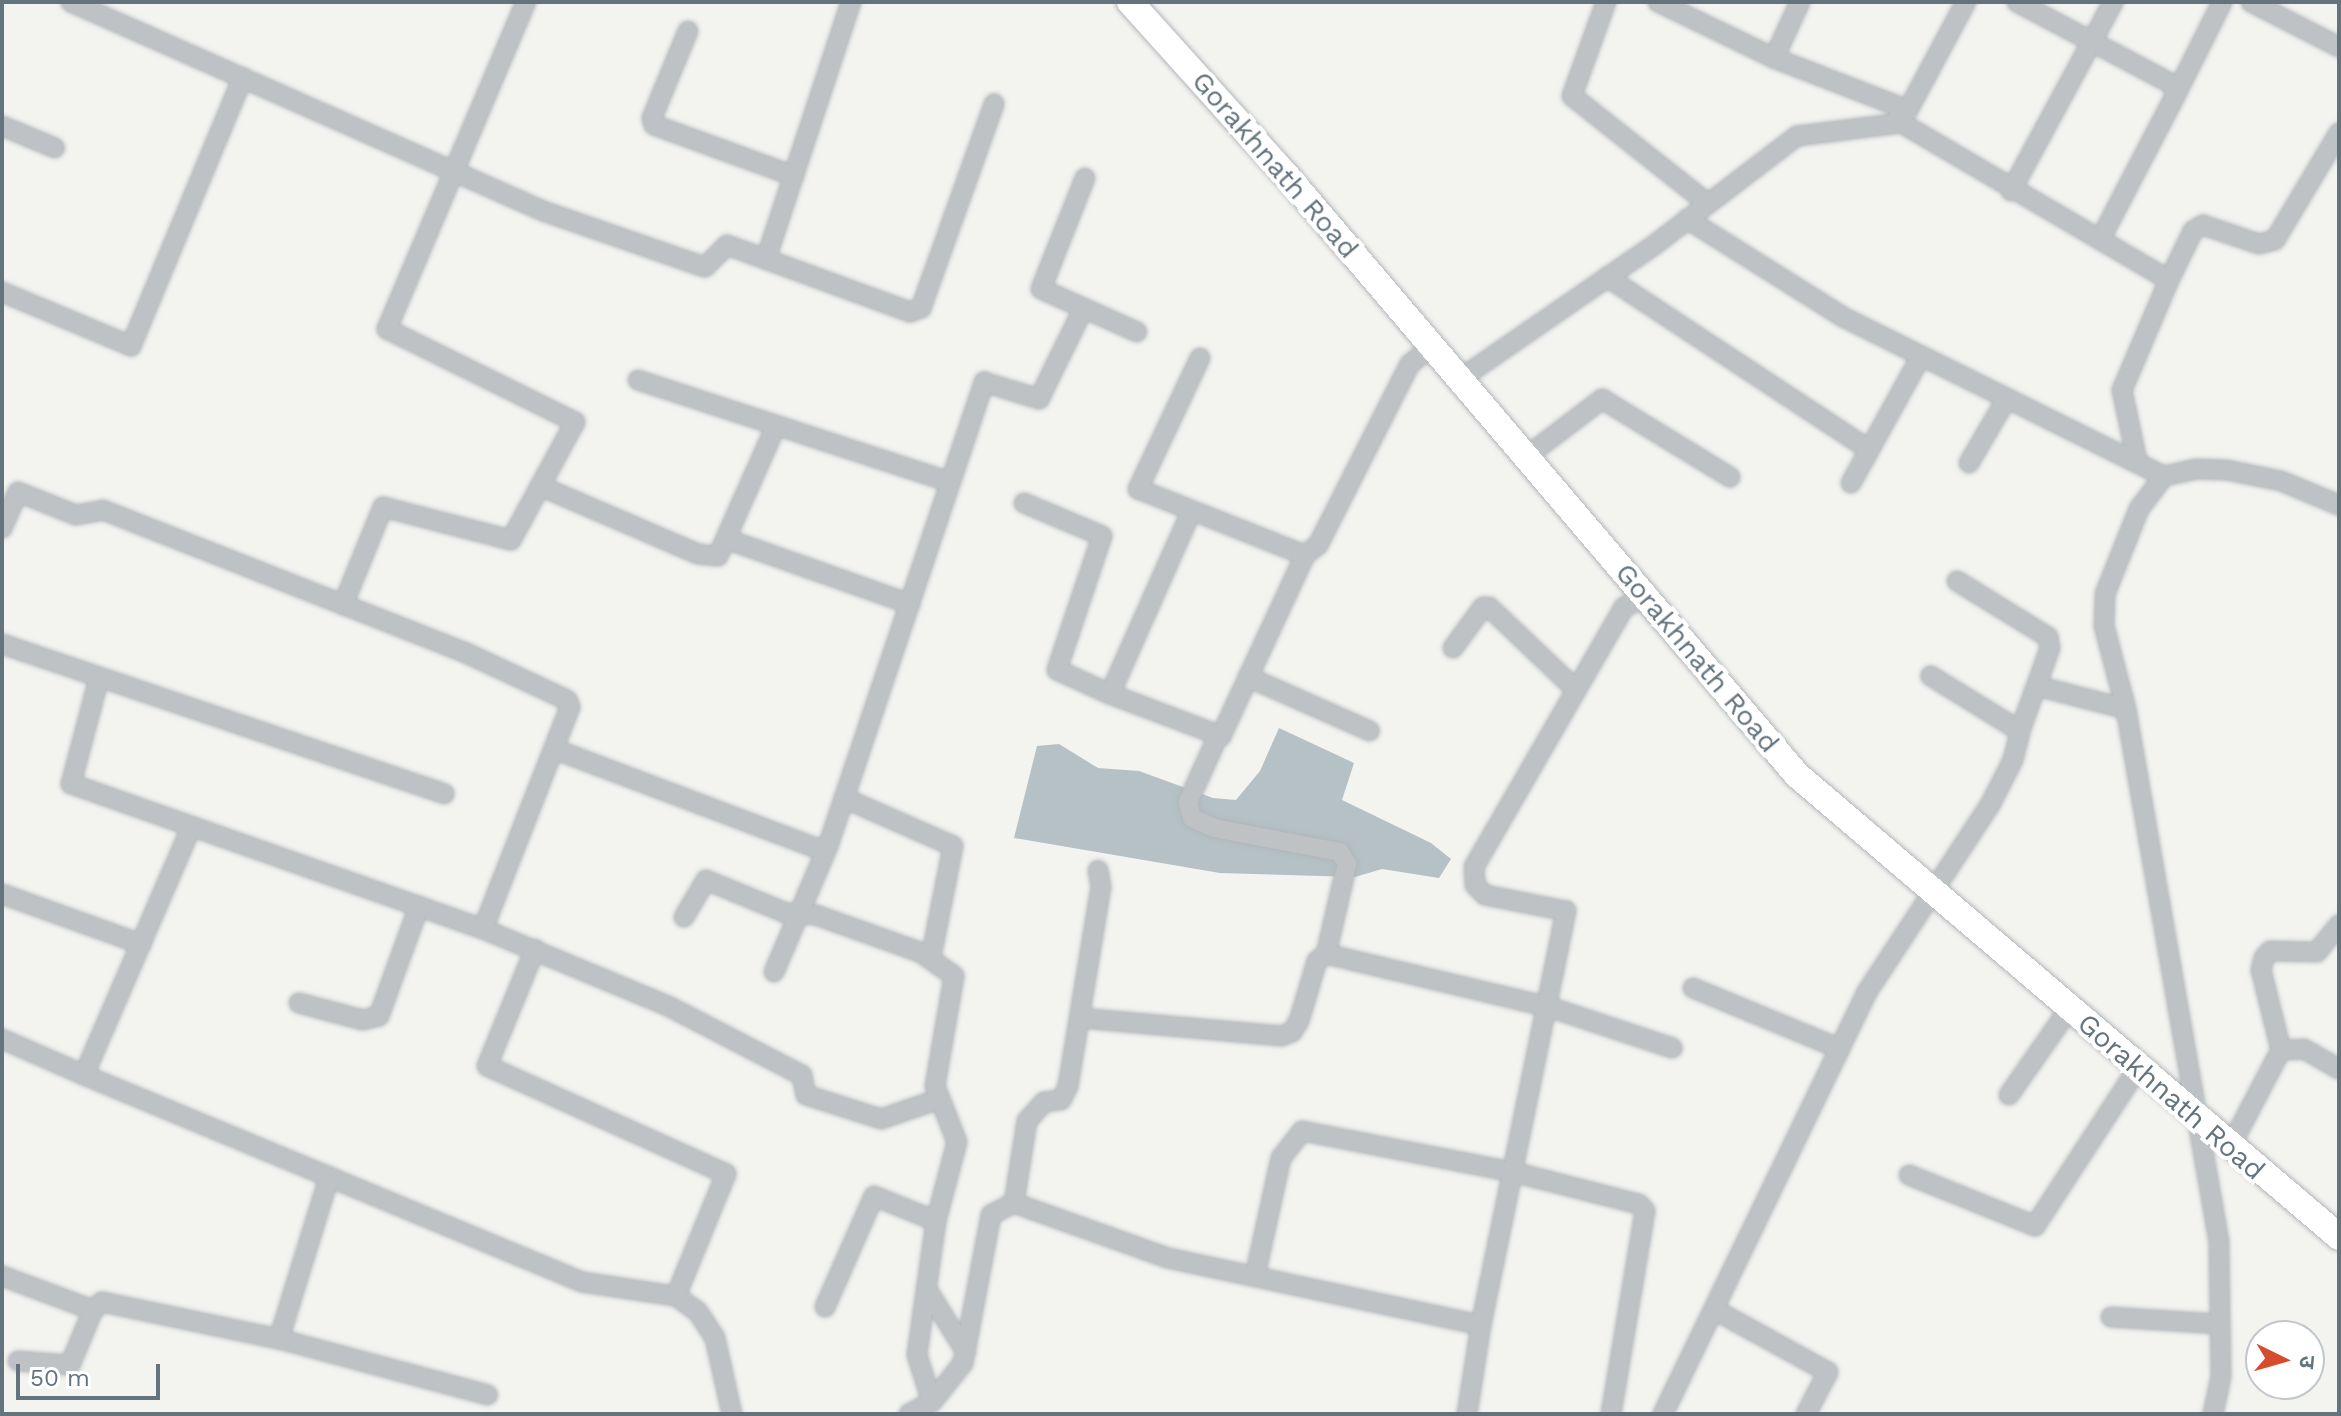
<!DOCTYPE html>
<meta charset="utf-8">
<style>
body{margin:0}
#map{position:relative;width:2341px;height:1416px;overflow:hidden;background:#f3f3f0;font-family:"Work Sans","Noto Sans Devanagari",sans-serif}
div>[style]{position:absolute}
.water>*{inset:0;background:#b5c1c5}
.roads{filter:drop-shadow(0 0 2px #b1b6b9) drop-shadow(0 0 2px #b1b6b9)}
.minor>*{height:18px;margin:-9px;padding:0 9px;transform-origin:9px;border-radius:9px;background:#bec2c5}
.secondary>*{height:26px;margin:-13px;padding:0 13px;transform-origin:13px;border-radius:13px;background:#fff}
span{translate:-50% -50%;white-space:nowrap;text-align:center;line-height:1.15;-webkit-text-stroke:8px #fff;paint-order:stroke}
.street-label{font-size:28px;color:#64747f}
.frame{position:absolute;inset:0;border:4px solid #64747f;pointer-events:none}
.north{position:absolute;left:2245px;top:1320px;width:80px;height:80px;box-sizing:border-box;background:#fff;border:2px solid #c1c7cc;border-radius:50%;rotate:95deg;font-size:22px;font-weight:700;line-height:32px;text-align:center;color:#64747f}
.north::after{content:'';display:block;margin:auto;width:28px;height:36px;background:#d74c2c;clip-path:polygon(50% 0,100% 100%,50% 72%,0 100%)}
.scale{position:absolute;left:16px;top:1364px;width:144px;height:36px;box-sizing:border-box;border:4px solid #64747f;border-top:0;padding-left:10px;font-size:24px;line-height:28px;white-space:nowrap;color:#64747f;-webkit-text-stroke:6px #fff;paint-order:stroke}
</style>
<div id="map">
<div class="water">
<div style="clip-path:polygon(1279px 728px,1354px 763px,1342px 800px,1431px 843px,1451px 859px,1439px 878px,1382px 869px,1355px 877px,1220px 873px,1014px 838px,1037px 746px,1059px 744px,1098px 768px,1139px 771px,1213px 798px,1236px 800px,1260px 771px)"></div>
</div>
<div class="roads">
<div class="minor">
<div style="left:71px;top:2px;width:516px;rotate:23.88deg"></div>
<div style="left:543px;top:211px;width:171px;rotate:19.1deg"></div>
<div style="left:705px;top:267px;width:31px;rotate:-45deg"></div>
<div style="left:727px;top:245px;width:195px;rotate:20.1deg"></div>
<div style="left:910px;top:312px;width:12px;rotate:-20deg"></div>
<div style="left:921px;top:308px;width:217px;rotate:-70.3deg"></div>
<div style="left:1606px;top:2px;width:100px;rotate:109.9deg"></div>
<div style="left:1572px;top:96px;width:172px;rotate:38.4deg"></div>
<div style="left:1658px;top:2px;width:129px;rotate:25.8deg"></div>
<div style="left:1800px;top:2px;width:62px;rotate:114.9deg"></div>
<div style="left:1774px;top:58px;width:144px;rotate:21.2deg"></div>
<div style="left:1908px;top:110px;width:123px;rotate:-61.8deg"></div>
<div style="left:2017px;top:2px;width:178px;rotate:27.9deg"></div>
<div style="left:2174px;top:85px;width:11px;rotate:85deg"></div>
<div style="left:2175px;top:96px;width:162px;rotate:117.5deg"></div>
<div style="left:2251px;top:2px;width:99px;rotate:27.1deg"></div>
<div style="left:688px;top:31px;width:94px;rotate:112.5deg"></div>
<div style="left:652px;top:118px;width:7px;rotate:74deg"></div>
<div style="left:654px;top:125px;width:149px;rotate:20deg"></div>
<div style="left:2175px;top:96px;width:105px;rotate:-63.4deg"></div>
<div style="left:1898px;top:121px;width:314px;rotate:30.4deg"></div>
<div style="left:2169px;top:280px;width:120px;rotate:113.1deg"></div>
<div style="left:2122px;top:390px;width:73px;rotate:78.1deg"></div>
<div style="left:2px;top:126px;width:57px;rotate:22.5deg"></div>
<div style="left:1085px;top:178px;width:119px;rotate:111.6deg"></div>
<div style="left:1041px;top:289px;width:105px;rotate:24.1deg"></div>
<div style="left:2011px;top:191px;width:215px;rotate:-61.6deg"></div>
<div style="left:1687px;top:219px;width:184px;rotate:32.1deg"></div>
<div style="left:1843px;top:317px;width:358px;rotate:26.4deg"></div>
<div style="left:766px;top:259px;width:271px;rotate:-71.7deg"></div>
<div style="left:1607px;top:277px;width:314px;rotate:33.4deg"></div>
<div style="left:2169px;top:280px;width:55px;rotate:-63.9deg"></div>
<div style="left:2193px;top:231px;width:12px;rotate:-31deg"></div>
<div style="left:2203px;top:225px;width:59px;rotate:18.7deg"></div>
<div style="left:2259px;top:244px;width:16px;rotate:-14deg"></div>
<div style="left:2275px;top:240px;width:125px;rotate:-59.1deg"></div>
<div style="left:2px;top:292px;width:140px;rotate:22.7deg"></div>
<div style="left:131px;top:346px;width:291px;rotate:-67.4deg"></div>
<div style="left:1200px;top:358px;width:145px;rotate:115.3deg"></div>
<div style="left:1138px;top:489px;width:180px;rotate:21.6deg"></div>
<div style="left:1305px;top:555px;width:16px;rotate:-38deg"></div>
<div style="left:1318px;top:545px;width:203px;rotate:-63.1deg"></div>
<div style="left:1410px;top:364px;width:28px;rotate:-39deg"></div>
<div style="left:1460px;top:379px;width:239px;rotate:-34.6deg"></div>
<div style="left:1657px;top:243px;width:176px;rotate:-37.4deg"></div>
<div style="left:1797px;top:136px;width:97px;rotate:-7.1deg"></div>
<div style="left:1893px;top:124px;width:21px;rotate:-43deg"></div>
<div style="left:638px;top:380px;width:328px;rotate:18.1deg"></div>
<div style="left:1526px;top:457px;width:96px;rotate:-37.3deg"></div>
<div style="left:1602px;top:399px;width:150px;rotate:31.4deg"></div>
<div style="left:1969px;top:463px;width:75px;rotate:-59.7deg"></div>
<div style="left:1851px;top:483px;width:145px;rotate:-61.1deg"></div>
<div style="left:540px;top:486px;width:172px;rotate:23.3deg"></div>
<div style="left:698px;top:554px;width:20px;rotate:6deg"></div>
<div style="left:718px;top:556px;width:140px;rotate:-66deg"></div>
<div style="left:1024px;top:503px;width:85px;rotate:22.9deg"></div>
<div style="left:1102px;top:536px;width:141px;rotate:108.6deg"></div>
<div style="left:1057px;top:670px;width:58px;rotate:24.4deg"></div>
<div style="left:1110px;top:694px;width:199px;rotate:-66deg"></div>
<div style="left:2px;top:528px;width:39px;rotate:-66deg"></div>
<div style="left:18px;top:492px;width:62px;rotate:21.6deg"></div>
<div style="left:76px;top:515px;width:27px;rotate:-10deg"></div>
<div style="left:103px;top:510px;width:388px;rotate:21.5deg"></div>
<div style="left:464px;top:652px;width:114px;rotate:25deg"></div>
<div style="left:567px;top:700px;width:8px;rotate:67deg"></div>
<div style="left:570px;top:707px;width:238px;rotate:111.4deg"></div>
<div style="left:483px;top:929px;width:437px;rotate:-160.6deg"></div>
<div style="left:71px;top:784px;width:110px;rotate:-75.2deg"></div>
<div style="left:729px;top:540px;width:192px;rotate:19.5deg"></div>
<div style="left:1957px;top:581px;width:107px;rotate:31.6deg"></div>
<div style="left:2048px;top:637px;width:11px;rotate:80deg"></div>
<div style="left:2050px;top:648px;width:88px;rotate:109.9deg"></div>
<div style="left:343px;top:605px;width:106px;rotate:-67.8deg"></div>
<div style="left:383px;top:507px;width:132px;rotate:14.5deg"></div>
<div style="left:511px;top:540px;width:134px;rotate:-61.5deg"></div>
<div style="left:575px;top:422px;width:210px;rotate:-153.7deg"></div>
<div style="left:387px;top:329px;width:355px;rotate:-67deg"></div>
<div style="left:2px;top:644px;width:467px;rotate:18.7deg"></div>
<div style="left:1453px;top:648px;width:51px;rotate:-53.8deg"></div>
<div style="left:1483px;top:607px;width:6px"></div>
<div style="left:1489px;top:607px;width:119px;rotate:43.6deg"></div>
<div style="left:1248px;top:677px;width:133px;rotate:23.9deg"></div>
<div style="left:2037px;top:686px;width:92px;rotate:14.5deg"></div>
<div style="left:1110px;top:694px;width:119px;rotate:20.7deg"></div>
<div style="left:1221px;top:736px;width:200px;rotate:-65.1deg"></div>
<div style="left:1218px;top:736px;width:72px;rotate:114.4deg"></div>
<div style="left:1188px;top:802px;width:16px;rotate:76deg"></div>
<div style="left:1192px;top:818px;width:24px;rotate:24deg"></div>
<div style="left:1214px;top:828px;width:128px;rotate:10.8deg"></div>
<div style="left:1340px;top:852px;width:14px;rotate:60deg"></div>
<div style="left:1347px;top:864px;width:92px;rotate:103.1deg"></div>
<div style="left:554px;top:749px;width:282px;rotate:20.7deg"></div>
<div style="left:818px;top:849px;width:10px;rotate:-17deg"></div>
<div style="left:828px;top:846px;width:490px;rotate:-71.4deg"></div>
<div style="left:984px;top:382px;width:58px;rotate:17.2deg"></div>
<div style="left:1039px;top:399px;width:100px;rotate:-63.9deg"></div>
<div style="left:844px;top:798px;width:119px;rotate:23.8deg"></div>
<div style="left:953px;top:846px;width:113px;rotate:101.2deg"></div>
<div style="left:2px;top:894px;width:148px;rotate:19.8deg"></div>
<div style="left:684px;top:917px;width:43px;rotate:-59.3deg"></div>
<div style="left:706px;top:880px;width:87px;rotate:22.4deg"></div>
<div style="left:786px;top:913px;width:30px;rotate:4deg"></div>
<div style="left:816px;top:915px;width:110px;rotate:19.6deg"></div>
<div style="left:920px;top:952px;width:42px;rotate:35.2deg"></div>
<div style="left:954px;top:976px;width:112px;rotate:99.8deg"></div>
<div style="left:935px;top:1086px;width:60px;rotate:68.6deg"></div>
<div style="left:957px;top:1142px;width:82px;rotate:104.9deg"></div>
<div style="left:936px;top:1221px;width:135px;rotate:98.1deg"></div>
<div style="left:917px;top:1355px;width:49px;rotate:72.3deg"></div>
<div style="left:483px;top:929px;width:203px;rotate:22.6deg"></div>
<div style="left:670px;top:1007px;width:148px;rotate:27.3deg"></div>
<div style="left:802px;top:1075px;width:20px;rotate:79deg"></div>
<div style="left:806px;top:1095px;width:79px;rotate:17.7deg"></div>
<div style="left:881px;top:1119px;width:61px;rotate:-19deg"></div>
<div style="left:535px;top:949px;width:126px;rotate:112.3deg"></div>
<div style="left:487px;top:1066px;width:262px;rotate:24.3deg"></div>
<div style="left:726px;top:1174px;width:132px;rotate:112.3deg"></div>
<div style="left:774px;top:972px;width:137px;rotate:-66.8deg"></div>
<div style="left:1693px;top:988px;width:159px;rotate:22.5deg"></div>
<div style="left:299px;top:1003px;width:66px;rotate:14.9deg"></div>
<div style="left:363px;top:1020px;width:16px;rotate:-14deg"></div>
<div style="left:379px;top:1016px;width:117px;rotate:-70deg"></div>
<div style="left:1080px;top:1018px;width:202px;rotate:5.1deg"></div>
<div style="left:1281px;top:1036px;width:12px;rotate:-20deg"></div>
<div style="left:1292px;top:1032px;width:13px;rotate:-58deg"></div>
<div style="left:1299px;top:1021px;width:63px;rotate:-73.3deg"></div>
<div style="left:1317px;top:961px;width:11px;rotate:-38deg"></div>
<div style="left:1326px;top:954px;width:229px;rotate:13.4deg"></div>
<div style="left:1549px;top:1007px;width:130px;rotate:18.4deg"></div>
<div style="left:2px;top:1039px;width:90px;rotate:23.7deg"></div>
<div style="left:84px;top:1075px;width:271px;rotate:-66.6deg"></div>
<div style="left:2281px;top:1050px;width:82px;rotate:-104deg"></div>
<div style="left:2261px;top:970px;width:12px;rotate:-76deg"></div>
<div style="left:2264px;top:958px;width:9px;rotate:-49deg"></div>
<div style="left:2270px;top:951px;width:47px;rotate:1.2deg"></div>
<div style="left:2317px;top:952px;width:35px;rotate:-51deg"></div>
<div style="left:84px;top:1075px;width:539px;rotate:22.57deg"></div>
<div style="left:582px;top:1282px;width:95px;rotate:8.5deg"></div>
<div style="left:676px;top:1296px;width:27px;rotate:36deg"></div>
<div style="left:698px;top:1312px;width:31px;rotate:57deg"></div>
<div style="left:715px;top:1338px;width:78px;rotate:77.4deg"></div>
<div style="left:2009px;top:1095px;width:105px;rotate:-55.1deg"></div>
<div style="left:2230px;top:1147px;width:110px;rotate:-62.3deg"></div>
<div style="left:2281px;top:1050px;width:23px;rotate:-2deg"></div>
<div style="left:2304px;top:1049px;width:40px;rotate:29.7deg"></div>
<div style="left:1909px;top:1175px;width:136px;rotate:22deg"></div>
<div style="left:2035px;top:1226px;width:189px;rotate:-56.9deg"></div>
<div style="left:1014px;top:1203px;width:83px;rotate:-81deg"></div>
<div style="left:1027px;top:1121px;width:25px;rotate:-48deg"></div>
<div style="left:1044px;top:1102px;width:17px;rotate:-7deg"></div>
<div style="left:1061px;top:1100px;width:16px;rotate:-63deg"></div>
<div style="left:1068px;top:1086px;width:202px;rotate:-80.6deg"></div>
<div style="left:1101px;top:887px;width:17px;rotate:-100deg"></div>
<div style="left:2px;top:1276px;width:97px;rotate:20.5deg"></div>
<div style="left:1255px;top:1276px;width:121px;rotate:-77.6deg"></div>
<div style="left:1281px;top:1158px;width:34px;rotate:-52deg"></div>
<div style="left:1302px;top:1131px;width:215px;rotate:11deg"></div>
<div style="left:1513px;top:1172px;width:130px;rotate:14.3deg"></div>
<div style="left:1639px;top:1204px;width:9px;rotate:49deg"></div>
<div style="left:1645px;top:1211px;width:206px;rotate:99.5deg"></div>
<div style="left:926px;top:1288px;width:75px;rotate:58deg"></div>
<div style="left:825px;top:1307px;width:121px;rotate:-66.2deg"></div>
<div style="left:874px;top:1196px;width:67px;rotate:22deg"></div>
<div style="left:1715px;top:1310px;width:129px;rotate:28.8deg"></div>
<div style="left:1828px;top:1372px;width:47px;rotate:117.6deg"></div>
<div style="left:2111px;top:1317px;width:109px;rotate:3.7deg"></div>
<div style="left:279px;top:1339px;width:170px;rotate:-72.8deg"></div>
<div style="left:18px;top:1361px;width:52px;rotate:4.4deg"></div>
<div style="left:70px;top:1365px;width:60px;rotate:-67.3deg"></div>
<div style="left:93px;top:1310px;width:12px;rotate:-42deg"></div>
<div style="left:102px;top:1302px;width:181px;rotate:11.8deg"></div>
<div style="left:279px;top:1339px;width:216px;rotate:15deg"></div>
<div style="left:909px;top:1414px;width:26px;rotate:-28deg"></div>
<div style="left:932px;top:1402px;width:50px;rotate:-51.5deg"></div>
<div style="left:963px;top:1363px;width:151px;rotate:-79.3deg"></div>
<div style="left:991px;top:1215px;width:26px;rotate:-28deg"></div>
<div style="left:1014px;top:1203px;width:164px;rotate:19.7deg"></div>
<div style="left:1168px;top:1258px;width:320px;rotate:12.1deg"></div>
<div style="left:1481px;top:1325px;width:423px;rotate:-78.4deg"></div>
<div style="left:1566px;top:911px;width:83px;rotate:-168.8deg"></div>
<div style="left:1485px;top:895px;width:14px;rotate:-135deg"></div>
<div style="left:1475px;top:885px;width:18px;rotate:-93deg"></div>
<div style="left:1474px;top:867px;width:300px;rotate:-60deg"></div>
<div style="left:1624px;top:607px;width:23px;rotate:-25deg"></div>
<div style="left:1467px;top:1414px;width:90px;rotate:-81.1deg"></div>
<div style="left:1663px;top:1414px;width:469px;rotate:-64.2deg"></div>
<div style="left:1867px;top:992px;width:226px;rotate:-56.7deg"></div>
<div style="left:1991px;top:803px;width:48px;rotate:-62.9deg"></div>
<div style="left:2013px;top:760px;width:30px;rotate:-76deg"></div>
<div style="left:2020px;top:731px;width:105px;rotate:-148.3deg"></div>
<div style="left:2213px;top:1414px;width:39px;rotate:-78deg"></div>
<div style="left:2221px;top:1376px;width:134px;rotate:-90.9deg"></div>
<div style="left:2219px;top:1242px;width:541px;rotate:-99.9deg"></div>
<div style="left:2126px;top:709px;width:86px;rotate:-104.8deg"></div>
<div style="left:2104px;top:626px;width:32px;rotate:-88deg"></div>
<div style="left:2105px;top:594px;width:92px;rotate:-68.2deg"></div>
<div style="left:2139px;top:509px;width:41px;rotate:-52.9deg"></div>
<div style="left:2164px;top:476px;width:33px;rotate:-12deg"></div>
<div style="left:2196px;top:469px;width:31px;rotate:2deg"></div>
<div style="left:2227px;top:470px;width:55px;rotate:11.5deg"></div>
<div style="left:2281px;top:481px;width:63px;rotate:22.5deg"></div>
</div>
<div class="secondary">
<div style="left:1130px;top:2px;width:233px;rotate:48deg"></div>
<div style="left:1286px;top:175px;width:788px;rotate:49.58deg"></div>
<div style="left:1797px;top:775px;width:712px;rotate:40.44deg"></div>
</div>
</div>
<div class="street-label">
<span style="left:1275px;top:165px;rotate:49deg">Gorakhnath Road</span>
<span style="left:1697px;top:658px;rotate:50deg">Gorakhnath Road</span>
<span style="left:2171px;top:1097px;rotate:41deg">Gorakhnath Road</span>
</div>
<div class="frame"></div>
<div class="north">उ</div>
<div class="scale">50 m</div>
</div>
